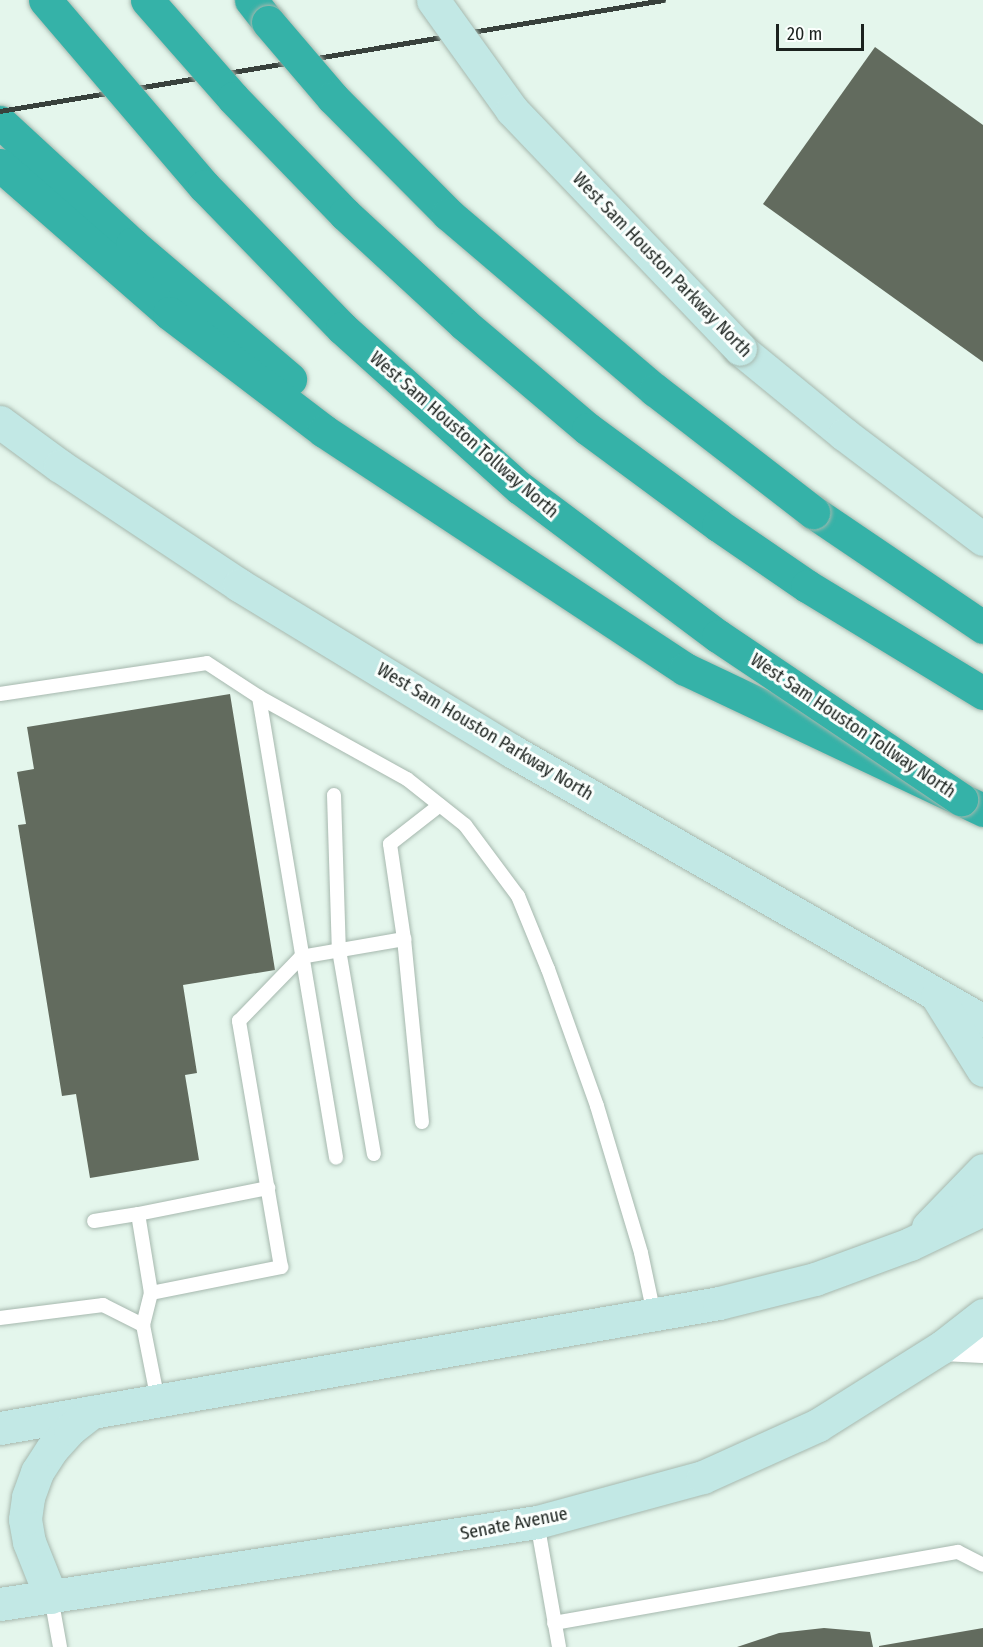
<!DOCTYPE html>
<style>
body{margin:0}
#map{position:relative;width:983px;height:1647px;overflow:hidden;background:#e4f6ec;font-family:"Fira Sans Condensed",sans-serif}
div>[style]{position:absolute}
.building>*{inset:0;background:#626b5e}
.roads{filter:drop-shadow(0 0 2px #a6b8ae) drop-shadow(0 0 2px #a6b8ae)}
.service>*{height:14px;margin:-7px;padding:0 7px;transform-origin:7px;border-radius:7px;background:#fff}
.minor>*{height:27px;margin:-13.5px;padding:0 13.5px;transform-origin:13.5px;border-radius:13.5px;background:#fff}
.secondary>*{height:33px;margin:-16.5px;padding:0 16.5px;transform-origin:16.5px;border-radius:16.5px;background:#c2e8e5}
.motorway>*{height:33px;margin:-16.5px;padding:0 16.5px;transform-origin:16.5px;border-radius:16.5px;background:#35b2a8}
.rail>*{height:4.5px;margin:-2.25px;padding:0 2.25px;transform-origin:2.25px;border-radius:2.25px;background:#38413c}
.bridges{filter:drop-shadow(0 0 2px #a6b8ae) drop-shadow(0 0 2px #a6b8ae)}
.secondary-bridge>*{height:33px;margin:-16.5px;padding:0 16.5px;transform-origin:16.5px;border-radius:16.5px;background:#c2e8e5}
.motorway-bridge>*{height:33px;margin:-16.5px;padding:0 16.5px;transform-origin:16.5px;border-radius:16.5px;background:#35b2a8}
span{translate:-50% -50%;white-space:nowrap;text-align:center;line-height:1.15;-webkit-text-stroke:6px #fbfffd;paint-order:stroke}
.street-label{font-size:18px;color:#1b221e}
.scale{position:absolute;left:776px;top:24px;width:88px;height:27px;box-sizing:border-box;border:3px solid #1b221e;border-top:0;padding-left:8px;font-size:18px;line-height:21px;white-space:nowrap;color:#1b221e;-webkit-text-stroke:4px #fbfffd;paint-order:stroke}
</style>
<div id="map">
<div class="building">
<div style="clip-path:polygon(875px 47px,983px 125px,983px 362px,763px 204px)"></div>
<div style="clip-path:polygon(230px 694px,275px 970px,183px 985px,197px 1073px,185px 1075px,199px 1160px,90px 1178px,76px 1094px,62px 1096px,18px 825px,26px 824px,17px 772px,34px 769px,27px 727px)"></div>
<div style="clip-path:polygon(824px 1628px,870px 1632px,873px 1647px,737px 1647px,779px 1633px)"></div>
<div style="clip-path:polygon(983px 1628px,983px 1647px,879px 1647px,879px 1646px)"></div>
</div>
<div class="roads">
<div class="service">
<div style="left:0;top:694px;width:209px;rotate:-8.5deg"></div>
<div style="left:207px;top:663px;width:62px;rotate:33.2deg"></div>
<div style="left:259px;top:697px;width:467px;rotate:80.5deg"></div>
<div style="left:259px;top:697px;width:169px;rotate:29deg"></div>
<div style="left:407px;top:779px;width:74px;rotate:38.4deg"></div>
<div style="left:465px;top:825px;width:89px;rotate:53.3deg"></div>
<div style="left:518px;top:896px;width:79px;rotate:67.7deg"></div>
<div style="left:548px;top:969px;width:145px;rotate:70.3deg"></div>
<div style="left:597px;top:1106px;width:153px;rotate:73.3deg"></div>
<div style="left:641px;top:1253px;width:62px;rotate:78deg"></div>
<div style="left:334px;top:795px;width:155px;rotate:88.2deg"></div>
<div style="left:339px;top:950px;width:207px;rotate:80.3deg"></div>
<div style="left:422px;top:1122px;width:184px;rotate:-95.6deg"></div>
<div style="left:404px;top:939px;width:96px;rotate:-98.4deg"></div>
<div style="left:390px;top:844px;width:63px;rotate:-38deg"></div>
<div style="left:94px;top:1221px;width:45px;rotate:-9deg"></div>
<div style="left:151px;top:1293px;width:80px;rotate:-99.3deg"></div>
<div style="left:138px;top:1214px;width:133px;rotate:-11.3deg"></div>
<div style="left:0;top:1318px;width:104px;rotate:-7.2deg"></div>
<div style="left:103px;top:1305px;width:45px;rotate:26.6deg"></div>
<div style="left:143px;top:1325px;width:77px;rotate:78.8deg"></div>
<div style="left:143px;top:1325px;width:33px;rotate:-76deg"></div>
<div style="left:151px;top:1293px;width:133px;rotate:-11.3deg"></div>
<div style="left:281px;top:1267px;width:250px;rotate:-99.7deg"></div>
<div style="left:239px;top:1021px;width:89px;rotate:-45.9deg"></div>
<div style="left:301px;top:957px;width:105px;rotate:-9.9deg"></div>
<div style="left:537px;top:1522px;width:127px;rotate:80deg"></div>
<div style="left:51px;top:1597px;width:51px;rotate:79.8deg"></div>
<div style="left:554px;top:1623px;width:410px;rotate:-10deg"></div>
<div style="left:958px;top:1552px;width:28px;rotate:27deg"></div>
</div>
<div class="minor">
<div style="left:942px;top:1347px;width:41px;rotate:2.8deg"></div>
</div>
<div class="secondary">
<div style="left:740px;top:349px;width:134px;rotate:39.3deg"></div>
<div style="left:844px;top:434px;width:174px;rotate:37.1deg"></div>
<div style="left:0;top:422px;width:74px;rotate:36.3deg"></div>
<div style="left:60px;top:466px;width:215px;rotate:33.6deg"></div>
<div style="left:239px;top:585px;width:320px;rotate:31.3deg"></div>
<div style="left:512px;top:751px;width:543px;rotate:29.82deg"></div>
<div style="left:937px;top:996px;width:87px;rotate:58.1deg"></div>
<div style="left:928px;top:1227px;width:79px;rotate:-46deg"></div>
<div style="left:0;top:1428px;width:730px;rotate:-9.86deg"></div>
<div style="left:719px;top:1303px;width:99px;rotate:-14deg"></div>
<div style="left:815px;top:1279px;width:101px;rotate:-20.2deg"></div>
<div style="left:910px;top:1244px;width:81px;rotate:-25.6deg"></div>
<div style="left:51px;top:1597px;width:59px;rotate:-111.8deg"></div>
<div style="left:29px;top:1542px;width:23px;rotate:-100deg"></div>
<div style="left:25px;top:1519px;width:22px;rotate:-82deg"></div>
<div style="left:28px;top:1497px;width:27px;rotate:-70deg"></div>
<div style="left:37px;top:1472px;width:27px;rotate:-57deg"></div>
<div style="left:52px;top:1449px;width:27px;rotate:-48deg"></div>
<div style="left:70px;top:1429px;width:28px;rotate:-38deg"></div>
<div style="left:0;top:1604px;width:543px;rotate:-8.68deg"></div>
<div style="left:537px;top:1522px;width:172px;rotate:-15.2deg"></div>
<div style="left:703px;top:1477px;width:126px;rotate:-24.3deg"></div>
<div style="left:818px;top:1425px;width:146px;rotate:-32.2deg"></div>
<div style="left:942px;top:1347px;width:52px;rotate:-38deg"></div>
</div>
<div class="motorway">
<div style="left:251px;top:0;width:28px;rotate:52deg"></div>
<div style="left:0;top:122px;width:180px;rotate:42.7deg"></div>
<div style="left:132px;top:244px;width:208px;rotate:40.5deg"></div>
<div style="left:0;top:165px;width:225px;rotate:41.2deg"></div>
<div style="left:169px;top:313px;width:195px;rotate:37.3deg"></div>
<div style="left:324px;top:431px;width:432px;rotate:33.4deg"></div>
<div style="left:685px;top:669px;width:330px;rotate:25.3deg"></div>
<div style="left:813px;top:512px;width:205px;rotate:34.1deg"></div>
</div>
</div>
<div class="rail">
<div style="left:0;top:111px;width:672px;rotate:-9.5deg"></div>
</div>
<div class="bridges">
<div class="secondary-bridge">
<div style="left:433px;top:0;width:135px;rotate:54.3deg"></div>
<div style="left:512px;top:110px;width:330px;rotate:46.3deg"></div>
</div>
<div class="motorway-bridge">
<div style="left:45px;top:0;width:245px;rotate:49.5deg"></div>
<div style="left:204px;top:186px;width:198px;rotate:45.8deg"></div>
<div style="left:342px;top:328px;width:239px;rotate:42deg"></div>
<div style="left:520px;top:488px;width:247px;rotate:36.8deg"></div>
<div style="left:718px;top:636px;width:293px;rotate:33.9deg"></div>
<div style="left:147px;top:0;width:130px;rotate:48.7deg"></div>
<div style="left:233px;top:98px;width:161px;rotate:46deg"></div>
<div style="left:345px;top:214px;width:162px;rotate:42.7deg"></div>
<div style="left:464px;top:324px;width:162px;rotate:40.3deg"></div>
<div style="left:588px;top:429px;width:162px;rotate:36.4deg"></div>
<div style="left:718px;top:525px;width:108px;rotate:34.4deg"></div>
<div style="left:807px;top:586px;width:206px;rotate:31.3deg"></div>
<div style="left:268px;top:22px;width:100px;rotate:49.5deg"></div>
<div style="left:333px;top:98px;width:163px;rotate:45.2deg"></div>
<div style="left:448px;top:214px;width:272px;rotate:40.4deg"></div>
<div style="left:655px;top:390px;width:200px;rotate:37.7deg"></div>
</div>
</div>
<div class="street-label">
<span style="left:662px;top:265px;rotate:46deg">West Sam Houston Parkway North</span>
<span style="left:464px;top:435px;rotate:41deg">West Sam Houston Tollway North</span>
<span style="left:853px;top:726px;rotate:34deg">West Sam Houston Tollway North</span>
<span style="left:485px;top:732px;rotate:31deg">West Sam Houston Parkway North</span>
<span style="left:514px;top:1524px;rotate:-11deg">Senate Avenue</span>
</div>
<div class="scale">20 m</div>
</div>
